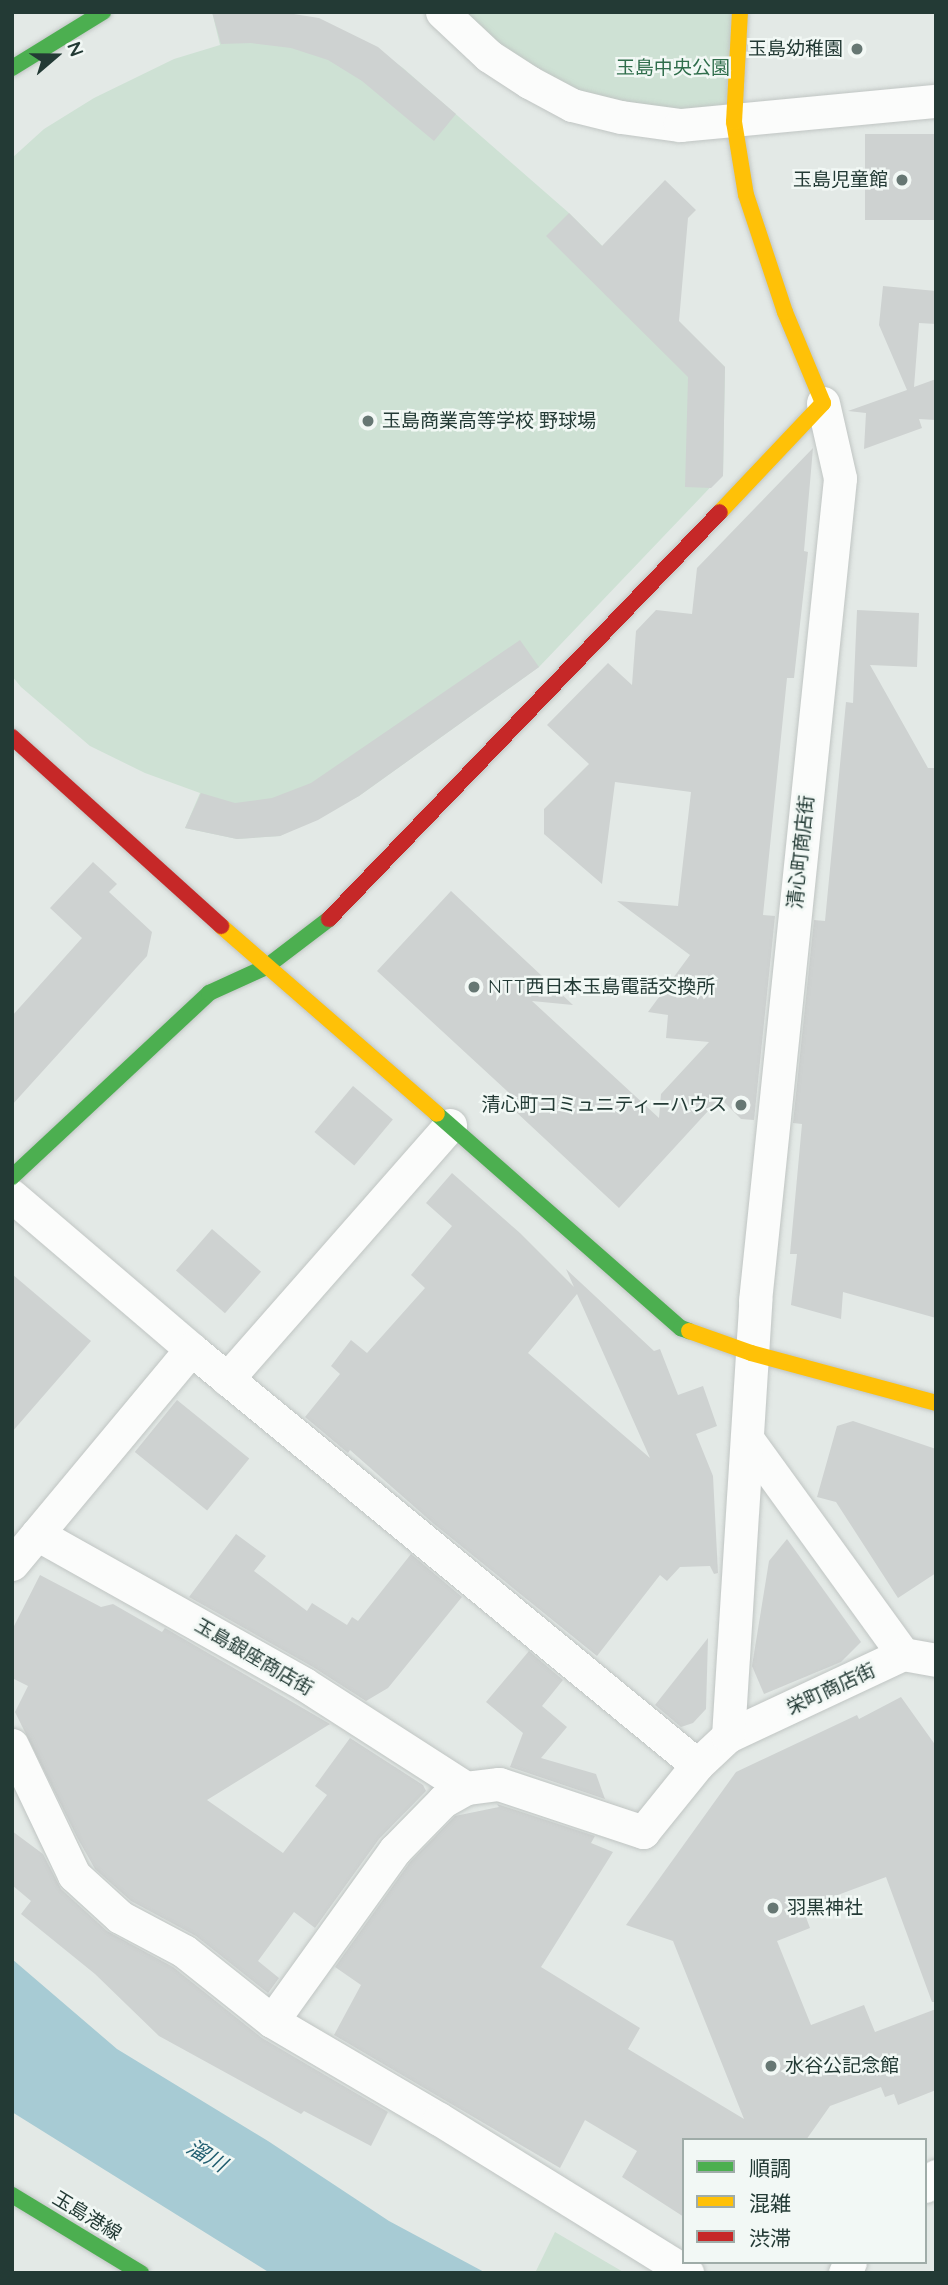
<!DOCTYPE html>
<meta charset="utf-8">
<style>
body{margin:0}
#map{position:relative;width:948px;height:2285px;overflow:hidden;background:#e3e9e6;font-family:Quicksand,"Noto Sans JP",sans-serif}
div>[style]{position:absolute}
.green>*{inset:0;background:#cee1d4}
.water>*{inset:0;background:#a7cbd4}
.building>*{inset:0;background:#ced2d1;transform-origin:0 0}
.roads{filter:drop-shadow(0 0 2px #c0c5c3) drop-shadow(0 0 2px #c0c5c3)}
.street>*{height:33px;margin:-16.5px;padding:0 16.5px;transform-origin:16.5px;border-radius:16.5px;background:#fbfcfb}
.fast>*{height:16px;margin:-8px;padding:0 8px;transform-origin:8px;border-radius:8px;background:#4caf50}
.slow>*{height:16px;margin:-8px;padding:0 8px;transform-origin:8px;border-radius:8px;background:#ffc107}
.jam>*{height:16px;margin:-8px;padding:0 8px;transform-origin:8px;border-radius:8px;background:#c62828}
.dots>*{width:19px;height:19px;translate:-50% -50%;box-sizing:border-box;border:4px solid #f2f8f5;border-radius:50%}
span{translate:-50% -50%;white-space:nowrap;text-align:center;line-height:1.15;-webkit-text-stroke:5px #f2f8f5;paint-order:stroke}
.poi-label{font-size:19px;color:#233a35}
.right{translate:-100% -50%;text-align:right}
.left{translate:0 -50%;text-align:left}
.park-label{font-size:19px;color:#306e4c}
.street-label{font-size:19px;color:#233a35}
.water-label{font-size:21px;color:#225f71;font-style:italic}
.frame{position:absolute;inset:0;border:14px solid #233a35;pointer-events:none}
.legend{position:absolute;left:682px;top:2138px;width:245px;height:126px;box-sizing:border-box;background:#f2f8f5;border:2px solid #9faca8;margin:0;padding:9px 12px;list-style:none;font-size:21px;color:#233a35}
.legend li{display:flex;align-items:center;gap:14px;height:35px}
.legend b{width:35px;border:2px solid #9faca8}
.north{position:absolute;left:21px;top:21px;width:70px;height:70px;-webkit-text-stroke:5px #f2f8f5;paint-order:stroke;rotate:70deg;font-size:19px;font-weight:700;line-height:28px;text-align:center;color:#233a35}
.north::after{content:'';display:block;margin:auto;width:24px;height:32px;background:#233a35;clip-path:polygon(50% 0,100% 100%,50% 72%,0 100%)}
</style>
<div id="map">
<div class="green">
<div style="clip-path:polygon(212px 12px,281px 12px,365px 41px,403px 68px,569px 213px,725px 367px,723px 474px,539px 667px,359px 796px,280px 836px,237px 839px,185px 828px,200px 793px,145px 773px,90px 746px,21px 687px,12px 676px,12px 158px,44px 129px,94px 98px,174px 59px,220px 45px)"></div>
<div style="clip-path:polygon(442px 12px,740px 12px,734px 122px,621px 117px)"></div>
<div style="clip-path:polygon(555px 2232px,625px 2273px,535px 2273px)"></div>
</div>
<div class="water">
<div style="clip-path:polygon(12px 1959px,117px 2049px,268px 2141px,389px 2221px,486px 2273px,270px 2273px,12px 2112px)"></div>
</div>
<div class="building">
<div style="clip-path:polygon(212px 12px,281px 12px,319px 18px,378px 47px,456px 114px,434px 141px,362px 81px,328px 60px,291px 48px,251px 43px,221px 44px)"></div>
<div style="left:936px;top:134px;width:86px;height:71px;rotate:90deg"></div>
<div style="clip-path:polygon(665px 180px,696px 210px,688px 218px,679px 321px,725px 367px,723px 476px,711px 488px,685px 487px,688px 377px,546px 236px,569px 213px,602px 246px)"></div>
<div style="clip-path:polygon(883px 286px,936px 291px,936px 324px,919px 323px,914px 387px,936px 379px,936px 420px,919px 419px,922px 428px,864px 449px,866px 413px,848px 411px,907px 390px,879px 325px)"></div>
<div style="clip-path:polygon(813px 448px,804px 551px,808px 552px,794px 678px,787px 678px,763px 915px,775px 916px,754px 1120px,741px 1119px,720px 1098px,619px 1208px,515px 1111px,521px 1104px,377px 971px,451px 891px,573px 1005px,532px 1001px,659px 1118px,661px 1094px,709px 1042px,666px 1038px,668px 1015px,648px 1012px,690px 955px,617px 901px,678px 906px,691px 792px,615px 782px,602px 884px,544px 834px,544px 809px,589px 764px,547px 725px,608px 663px,632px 685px,636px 631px,656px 610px,692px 614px,697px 568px)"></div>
<div style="clip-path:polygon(857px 610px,919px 613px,917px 667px,870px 665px,928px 768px,936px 768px,936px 1318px,843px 1292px,841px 1319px,791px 1305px,797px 1254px,790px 1254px,802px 1124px,793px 1123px,814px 920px,825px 921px,846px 702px,853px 703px)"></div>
<div style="clip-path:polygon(520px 640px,539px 667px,359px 796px,318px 820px,280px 836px,237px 839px,185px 828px,201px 793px,235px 803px,272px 798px,311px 783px)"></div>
<div style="clip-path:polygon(93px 862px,117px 884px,109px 892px,152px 932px,147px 956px,12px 1105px,12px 1016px,82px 938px,50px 908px)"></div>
<div style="left:353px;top:1086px;width:52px;height:60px;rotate:40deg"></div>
<div style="clip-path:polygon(evenodd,452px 1173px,520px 1233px,574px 1287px,566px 1269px,654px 1351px,660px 1349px,678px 1395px,703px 1386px,717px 1426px,696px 1434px,713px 1476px,718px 1573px,714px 1574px,710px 1566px,680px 1567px,667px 1581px,660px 1575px,597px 1656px,434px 1524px,350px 1450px,348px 1453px,305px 1417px,340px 1374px,331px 1366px,351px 1340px,367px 1353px,425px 1288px,411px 1275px,452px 1226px,426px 1203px,452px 1173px,577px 1294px,650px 1458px,528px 1353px,577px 1294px)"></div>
<div style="left:212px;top:1229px;width:65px;height:55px;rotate:41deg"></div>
<div style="clip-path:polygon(12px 1274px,91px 1341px,12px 1432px)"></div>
<div style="left:177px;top:1400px;width:93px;height:67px;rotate:39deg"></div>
<div style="clip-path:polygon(853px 1421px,936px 1449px,936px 1573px,898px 1598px,836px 1502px,817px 1497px,837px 1426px)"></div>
<div style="clip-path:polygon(236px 1534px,266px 1556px,254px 1571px,307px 1611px,312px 1603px,347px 1625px,352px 1617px,358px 1621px,411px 1554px,462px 1597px,388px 1688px,366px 1701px,313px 1667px,189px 1597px)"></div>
<div style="clip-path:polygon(787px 1539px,861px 1642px,841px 1662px,764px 1694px,752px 1666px,769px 1561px)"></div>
<div style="clip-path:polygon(40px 1575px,101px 1607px,113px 1604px,162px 1632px,165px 1628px,330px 1724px,207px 1800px,283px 1853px,327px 1795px,315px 1786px,350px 1738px,423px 1785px,426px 1791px,379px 1839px,315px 1928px,294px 1912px,258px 1961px,279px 1978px,268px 1993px,196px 1936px,131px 1901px,95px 1869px,78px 1839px,15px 1712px,28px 1686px,12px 1678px,12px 1630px)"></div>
<div style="clip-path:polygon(708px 1638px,706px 1709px,693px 1723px,681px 1727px,655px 1705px)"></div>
<div style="clip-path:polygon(529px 1651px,563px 1680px,542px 1706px,567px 1727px,541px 1758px,596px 1774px,605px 1799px,510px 1767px,523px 1733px,486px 1702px)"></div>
<div style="clip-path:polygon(901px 1697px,936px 1746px,936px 2002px,932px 2002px,886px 1877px,819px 1902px,820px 1906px,804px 1912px,810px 1928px,777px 1941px,811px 2025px,864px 2005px,875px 2032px,936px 2009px,936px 2090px,898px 2105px,894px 2094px,885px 2097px,881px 2087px,830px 2106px,806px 2140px,684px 2140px,684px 2217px,622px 2177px,637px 2151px,585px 2120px,560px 2168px,334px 2035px,361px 1985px,335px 1967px,410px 1862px,455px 1816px,499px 1807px,497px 1804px,595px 1836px,591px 1843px,613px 1852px,541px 1967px,640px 2028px,628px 2049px,744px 2119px,673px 1941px,626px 1925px,736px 1772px,857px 1715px,859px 1719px)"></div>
<div style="clip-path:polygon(12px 1831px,43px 1854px,61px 1889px,107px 1931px,173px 1967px,262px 2038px,388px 2112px,371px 2146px,304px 2111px,301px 2114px,159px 2036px,95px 1974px,21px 1914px,31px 1901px,12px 1885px)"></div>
</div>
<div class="roads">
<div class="street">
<div style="left:442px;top:12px;width:64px;rotate:43.1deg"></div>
<div style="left:489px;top:56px;width:48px;rotate:33deg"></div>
<div style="left:529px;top:82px;width:49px;rotate:28.1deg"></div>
<div style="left:572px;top:105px;width:50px;rotate:13.8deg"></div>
<div style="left:621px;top:117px;width:60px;rotate:7.7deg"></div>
<div style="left:680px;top:125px;width:257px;rotate:-5.4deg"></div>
<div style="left:12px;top:1196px;width:235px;rotate:40.5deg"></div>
<div style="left:191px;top:1349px;width:655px;rotate:39.42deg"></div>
<div style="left:227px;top:1379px;width:338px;rotate:-48.7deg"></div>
<div style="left:748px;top:1440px;width:264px;rotate:54.1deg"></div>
<div style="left:37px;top:1534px;width:306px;rotate:29.3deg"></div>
<div style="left:304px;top:1684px;width:193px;rotate:32.7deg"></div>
<div style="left:466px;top:1788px;width:33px;rotate:-7deg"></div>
<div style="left:499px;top:1784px;width:152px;rotate:18.4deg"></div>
<div style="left:643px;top:1832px;width:86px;rotate:-51.1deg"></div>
<div style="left:697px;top:1765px;width:42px;rotate:-43.1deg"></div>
<div style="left:728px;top:1736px;width:193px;rotate:-25.1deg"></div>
<div style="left:903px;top:1654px;width:34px;rotate:10deg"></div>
<div style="left:12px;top:1564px;width:280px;rotate:-50.2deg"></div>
<div style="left:728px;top:1736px;width:436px;rotate:-86.4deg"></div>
<div style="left:755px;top:1301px;width:827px;rotate:-84.1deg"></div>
<div style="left:840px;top:478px;width:77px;rotate:-102.8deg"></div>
<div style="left:12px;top:1745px;width:144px;rotate:64.5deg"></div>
<div style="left:74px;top:1875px;width:62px;rotate:42.4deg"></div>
<div style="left:120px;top:1917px;width:72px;rotate:28deg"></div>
<div style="left:184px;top:1951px;width:112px;rotate:38.5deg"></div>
<div style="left:272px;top:2021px;width:194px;rotate:30.4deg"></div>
<div style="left:439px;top:2119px;width:292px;rotate:31.8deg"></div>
<div style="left:272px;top:2021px;width:211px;rotate:-54.3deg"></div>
<div style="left:395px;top:1850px;width:69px;rotate:-45.6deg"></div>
<div style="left:443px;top:1801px;width:26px;rotate:-29deg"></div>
<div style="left:925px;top:2186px;width:15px;rotate:-42deg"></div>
<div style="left:845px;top:2273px;width:12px;rotate:-66deg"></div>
</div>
<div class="fast">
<div style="left:12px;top:68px;width:107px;rotate:-31.6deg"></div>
<div style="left:437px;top:1114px;width:325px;rotate:41.3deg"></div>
<div style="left:681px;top:1328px;width:9px;rotate:21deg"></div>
<div style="left:12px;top:1177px;width:270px;rotate:-43deg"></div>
<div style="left:209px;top:993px;width:63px;rotate:-24.5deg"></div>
<div style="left:266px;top:967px;width:79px;rotate:-37.3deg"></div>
<div style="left:12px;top:2195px;width:151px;rotate:31.2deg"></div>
</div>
<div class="slow">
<div style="left:720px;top:512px;width:150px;rotate:-46.6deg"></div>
<div style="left:823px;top:403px;width:99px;rotate:-112.7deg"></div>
<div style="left:785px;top:312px;width:123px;rotate:-108.4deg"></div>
<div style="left:746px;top:195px;width:74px;rotate:-99.3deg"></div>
<div style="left:734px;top:122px;width:110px;rotate:-86.9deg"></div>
<div style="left:221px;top:926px;width:286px;rotate:41deg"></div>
<div style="left:689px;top:1331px;width:66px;rotate:19.5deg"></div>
<div style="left:751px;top:1353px;width:192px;rotate:15.1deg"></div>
</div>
<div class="jam">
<div style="left:12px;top:737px;width:282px;rotate:42.1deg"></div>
<div style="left:329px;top:919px;width:564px;rotate:-46.15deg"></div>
</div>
</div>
<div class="dots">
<div style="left:857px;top:49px;background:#667773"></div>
<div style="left:902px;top:180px;background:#667773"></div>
<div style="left:368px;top:421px;background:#667773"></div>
<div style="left:474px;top:987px;background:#667773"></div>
<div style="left:741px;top:1105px;background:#667773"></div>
<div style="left:773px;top:1908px;background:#667773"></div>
<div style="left:771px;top:2066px;background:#667773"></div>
</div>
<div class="poi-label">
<span class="right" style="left:843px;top:49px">玉島幼稚園</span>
<span class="right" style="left:888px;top:180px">玉島児童館</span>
<span class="left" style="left:382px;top:421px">玉島商業高等学校 野球場</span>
<span class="left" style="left:488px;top:987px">NTT西日本玉島電話交換所</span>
<span class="right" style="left:727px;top:1105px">清心町コミュニティーハウス</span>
<span class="left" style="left:787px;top:1908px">羽黒神社</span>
<span class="left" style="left:785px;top:2066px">水谷公記念館</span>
</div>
<div class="park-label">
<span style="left:673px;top:68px">玉島中央公園</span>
</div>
<div class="street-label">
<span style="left:801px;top:852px;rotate:-84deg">清心町商店街</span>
<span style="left:254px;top:1657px;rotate:30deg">玉島銀座商店街</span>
<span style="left:831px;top:1689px;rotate:-25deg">栄町商店街</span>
<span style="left:87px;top:2216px;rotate:31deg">玉島港線</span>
</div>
<div class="water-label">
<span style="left:207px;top:2155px;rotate:31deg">溜川</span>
</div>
<div class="frame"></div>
<ul class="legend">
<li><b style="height:9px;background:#4caf50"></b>順調</li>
<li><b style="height:9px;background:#ffc107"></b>混雑</li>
<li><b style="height:9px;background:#c62828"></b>渋滞</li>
</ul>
<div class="north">N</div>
</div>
